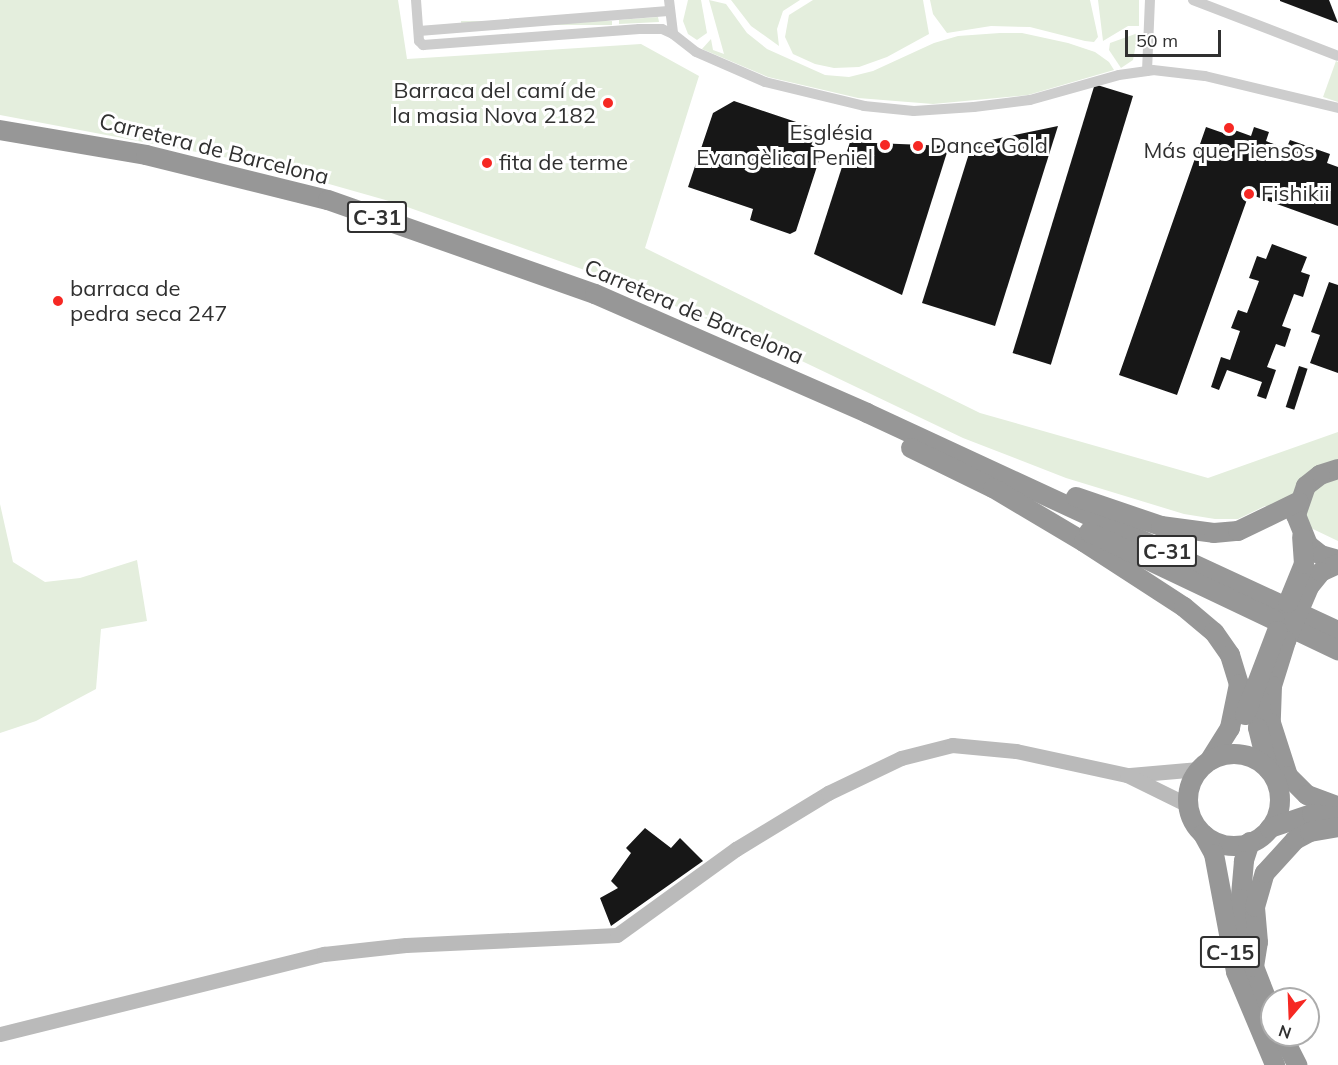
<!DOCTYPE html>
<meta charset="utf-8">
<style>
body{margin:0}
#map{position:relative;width:1338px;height:1065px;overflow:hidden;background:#fff;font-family:Mulish,sans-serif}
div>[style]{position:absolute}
.green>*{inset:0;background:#e4eedd;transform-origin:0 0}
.building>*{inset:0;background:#171717;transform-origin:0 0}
.street>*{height:10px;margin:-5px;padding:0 5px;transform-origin:5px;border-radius:5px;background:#cdcdcd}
.secondary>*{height:15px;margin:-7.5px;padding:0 7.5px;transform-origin:7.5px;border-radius:7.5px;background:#bababa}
.highway>*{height:20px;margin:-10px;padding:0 10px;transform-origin:10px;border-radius:10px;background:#979797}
.highway>.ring{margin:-10px;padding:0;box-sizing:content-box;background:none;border:20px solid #979797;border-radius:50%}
.dots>*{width:16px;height:16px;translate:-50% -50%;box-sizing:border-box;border:3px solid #fff;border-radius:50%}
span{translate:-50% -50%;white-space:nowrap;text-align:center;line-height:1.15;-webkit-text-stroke:6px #fff;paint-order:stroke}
.shield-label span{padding:2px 4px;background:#fff;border:2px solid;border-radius:4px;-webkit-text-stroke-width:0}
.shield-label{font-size:21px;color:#303030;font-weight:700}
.poi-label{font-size:22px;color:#303030}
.right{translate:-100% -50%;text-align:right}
.left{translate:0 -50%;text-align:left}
.street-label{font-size:22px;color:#303030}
.north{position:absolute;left:1260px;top:987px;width:60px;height:60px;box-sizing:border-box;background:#fff;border:2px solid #acacac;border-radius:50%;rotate:199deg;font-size:16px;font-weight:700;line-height:24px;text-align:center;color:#303030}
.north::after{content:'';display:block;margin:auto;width:21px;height:27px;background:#f62823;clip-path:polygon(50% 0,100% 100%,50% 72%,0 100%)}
.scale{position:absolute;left:1125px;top:30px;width:96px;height:27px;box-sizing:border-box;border:3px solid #303030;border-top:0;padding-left:8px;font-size:18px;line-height:21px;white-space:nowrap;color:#303030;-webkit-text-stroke:4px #fff;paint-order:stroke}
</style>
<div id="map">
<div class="green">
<div style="clip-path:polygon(0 0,398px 0,407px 59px,641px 44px,699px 76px,645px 248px,980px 413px,1208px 478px,1338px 432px,1338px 541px,1265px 506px,1238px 519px,1215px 519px,1184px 514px,1066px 478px,963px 438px,760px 341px,607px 278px,396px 203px,255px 163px,0 115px)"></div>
<div style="clip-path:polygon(688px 0,701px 0,707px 33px,697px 40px,688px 34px,683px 21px)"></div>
<div style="clip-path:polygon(709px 0,726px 4px,747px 33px,767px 49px,825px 75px,849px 77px,873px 71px,934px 43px,958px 36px,1000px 33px,1022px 33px,1068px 43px,1095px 52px,1109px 62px,1114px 70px,1028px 95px,933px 104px,858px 98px,768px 77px,702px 49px,711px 39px,713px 50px,724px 54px)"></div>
<div style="clip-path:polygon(731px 0,800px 0,783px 11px,777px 29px,779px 46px,751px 26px)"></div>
<div style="clip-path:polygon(813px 0,923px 0,929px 34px,887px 57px,859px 67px,834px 68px,815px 64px,793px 54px,785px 37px,789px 15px)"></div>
<div style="clip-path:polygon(930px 0,1090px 0,1098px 37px,1094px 42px,1085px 41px,1030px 27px,991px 26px,947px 33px,933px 14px)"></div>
<div style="clip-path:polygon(1098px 0,1139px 0,1139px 26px,1128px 26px,1103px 41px)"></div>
<div style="clip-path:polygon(658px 17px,659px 22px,619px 24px,619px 20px)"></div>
<div style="left:612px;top:21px;width:4px;height:151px;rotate:90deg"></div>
<div style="clip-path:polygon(1138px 33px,1133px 60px,1121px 68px,1109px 50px,1110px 43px)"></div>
<div style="clip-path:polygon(1336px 61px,1338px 62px,1338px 102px,1323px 97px)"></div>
<div style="clip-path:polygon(0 504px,13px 562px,45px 582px,80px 578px,137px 560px,147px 621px,101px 629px,96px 689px,36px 721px,0 733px)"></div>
</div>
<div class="building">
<div style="clip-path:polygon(1280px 0,1329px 0,1338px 23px,1280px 1px)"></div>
<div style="left:1133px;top:96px;width:281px;height:40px;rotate:107deg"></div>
<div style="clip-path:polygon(734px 101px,811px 127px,822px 151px,796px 231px,790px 234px,750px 220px,753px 209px,688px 187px,713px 113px)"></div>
<div style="clip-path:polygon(1058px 126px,995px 326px,922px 303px,972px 144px)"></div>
<div style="clip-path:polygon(1206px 127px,1226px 134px,1229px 128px,1251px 136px,1254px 127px,1269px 132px,1266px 141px,1286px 149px,1290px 140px,1330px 154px,1327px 163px,1338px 167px,1338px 226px,1249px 194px,1177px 395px,1119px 375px)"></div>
<div style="clip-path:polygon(850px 142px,949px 146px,902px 295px,814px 254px)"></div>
<div style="clip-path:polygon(1272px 244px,1307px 257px,1301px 272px,1310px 275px,1303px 297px,1294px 294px,1282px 326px,1291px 329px,1285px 347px,1276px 344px,1267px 367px,1276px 370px,1266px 399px,1257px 396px,1262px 382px,1227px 370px,1219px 390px,1211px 387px,1221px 357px,1230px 360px,1240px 331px,1231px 328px,1238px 310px,1247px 313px,1259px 281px,1249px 278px,1257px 256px,1266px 259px)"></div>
<div style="clip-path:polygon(1329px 282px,1338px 285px,1338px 373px,1310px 363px,1320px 335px,1311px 332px)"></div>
<div style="left:1299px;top:366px;width:9px;height:43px;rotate:18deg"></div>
<div style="clip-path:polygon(645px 828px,671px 848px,680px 838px,703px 861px,611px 926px,600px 898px,618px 888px,611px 881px,631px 853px,626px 848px)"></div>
</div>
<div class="street">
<div style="left:416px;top:0;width:41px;rotate:85.8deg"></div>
<div style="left:419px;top:41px;width:6px;rotate:45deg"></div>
<div style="left:423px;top:45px;width:217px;rotate:-4.2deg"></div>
<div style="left:639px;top:29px;width:23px"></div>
<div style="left:662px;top:29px;width:12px;rotate:24deg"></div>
<div style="left:669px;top:0;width:34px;rotate:83deg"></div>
<div style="left:673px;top:34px;width:29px;rotate:38deg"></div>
<div style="left:696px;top:52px;width:75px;rotate:23.5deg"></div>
<div style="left:765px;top:82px;width:102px;rotate:13.6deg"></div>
<div style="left:864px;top:106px;width:50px;rotate:5.7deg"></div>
<div style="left:914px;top:111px;width:60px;rotate:-3.8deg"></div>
<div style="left:974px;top:107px;width:56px;rotate:-7.1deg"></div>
<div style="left:1030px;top:100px;width:92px;rotate:-15.7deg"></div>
<div style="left:1119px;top:75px;width:34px;rotate:-8deg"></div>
<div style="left:1153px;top:70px;width:52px;rotate:6.6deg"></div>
<div style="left:1205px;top:76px;width:137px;rotate:13.5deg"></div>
<div style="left:1193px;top:0;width:155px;rotate:21.1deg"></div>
<div style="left:419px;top:31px;width:250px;rotate:-4.6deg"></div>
<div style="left:1147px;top:71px;width:71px;rotate:-87.6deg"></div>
</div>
<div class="secondary">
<div style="left:1130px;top:775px;width:69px;rotate:-5deg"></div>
<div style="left:0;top:1034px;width:334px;rotate:-13.9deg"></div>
<div style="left:324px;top:954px;width:82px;rotate:-6.3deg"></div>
<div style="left:406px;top:945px;width:211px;rotate:-2.7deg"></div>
<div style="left:617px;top:935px;width:147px;rotate:-35.9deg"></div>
<div style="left:736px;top:849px;width:108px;rotate:-31.3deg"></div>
<div style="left:828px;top:793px;width:81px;rotate:-25.6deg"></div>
<div style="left:901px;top:758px;width:53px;rotate:-14.3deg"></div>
<div style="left:952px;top:745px;width:64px;rotate:5.4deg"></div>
<div style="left:1016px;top:751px;width:114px;rotate:12.2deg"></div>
<div style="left:1127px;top:775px;width:68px;rotate:26.2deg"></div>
</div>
<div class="highway">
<div style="left:0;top:130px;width:148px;rotate:9.7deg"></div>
<div style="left:146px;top:155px;width:187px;rotate:13.9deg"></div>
<div style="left:328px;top:200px;width:283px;rotate:19.4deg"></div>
<div style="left:595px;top:294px;width:297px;rotate:23.6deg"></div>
<div style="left:867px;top:413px;width:519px;rotate:24.84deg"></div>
<div style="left:911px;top:448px;width:91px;rotate:26deg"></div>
<div style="left:993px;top:488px;width:106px;rotate:30.7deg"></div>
<div style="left:1084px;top:542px;width:119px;rotate:33deg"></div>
<div style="left:1184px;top:607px;width:39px;rotate:40deg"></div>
<div style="left:1214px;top:632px;width:28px;rotate:55deg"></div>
<div style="left:1230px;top:655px;width:30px;rotate:73deg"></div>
<div style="left:1239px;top:684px;width:45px;rotate:101.6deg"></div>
<div style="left:1230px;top:728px;width:39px;rotate:122deg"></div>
<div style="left:1338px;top:469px;width:19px;rotate:162deg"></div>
<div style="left:1320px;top:475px;width:18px;rotate:142deg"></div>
<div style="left:1306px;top:486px;width:31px;rotate:109deg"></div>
<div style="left:1296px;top:515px;width:32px;rotate:68deg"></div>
<div style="left:1308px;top:545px;width:16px;rotate:38deg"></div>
<div style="left:1321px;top:555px;width:18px;rotate:16deg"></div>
<div style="left:1076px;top:497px;width:90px;rotate:18.8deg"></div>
<div style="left:1161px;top:526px;width:53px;rotate:7.5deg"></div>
<div style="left:1214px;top:533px;width:24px;rotate:-5deg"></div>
<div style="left:1238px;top:531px;width:67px;rotate:-25.8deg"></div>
<div style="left:1089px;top:532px;width:276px;rotate:25.4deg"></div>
<div style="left:1338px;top:564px;width:19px;rotate:155deg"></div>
<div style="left:1321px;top:572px;width:19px;rotate:129deg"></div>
<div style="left:1309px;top:587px;width:59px;rotate:113.1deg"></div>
<div style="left:1286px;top:641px;width:47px;rotate:107.3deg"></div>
<div style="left:1272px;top:686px;width:37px;rotate:92deg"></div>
<div style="left:1271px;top:723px;width:56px;rotate:72.2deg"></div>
<div style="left:1288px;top:776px;width:27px;rotate:45deg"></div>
<div style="left:1307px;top:795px;width:33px;rotate:20deg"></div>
<div style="left:1288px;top:603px;width:42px;rotate:-67.7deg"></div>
<div style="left:1304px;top:564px;width:27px;rotate:-94deg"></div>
<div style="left:1261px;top:701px;width:27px;rotate:96deg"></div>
<div style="left:1258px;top:728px;width:42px;rotate:76.3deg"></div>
<div style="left:1245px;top:715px;width:90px;rotate:-69.1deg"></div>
<div class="ring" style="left:1188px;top:754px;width:72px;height:72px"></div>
<div style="left:1270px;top:828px;width:44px;rotate:-18.4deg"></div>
<div style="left:1312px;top:814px;width:25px;rotate:7deg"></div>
<div style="left:1203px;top:834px;width:23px;rotate:61deg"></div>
<div style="left:1214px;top:854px;width:120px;rotate:79.4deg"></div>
<div style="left:1236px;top:972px;width:101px;rotate:67.2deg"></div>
<div style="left:1250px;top:842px;width:20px;rotate:108deg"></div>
<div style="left:1244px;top:861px;width:38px;rotate:95deg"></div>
<div style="left:1241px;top:899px;width:69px;rotate:79.2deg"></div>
<div style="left:1254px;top:967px;width:49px;rotate:68.6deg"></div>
<div style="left:1254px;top:967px;width:25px;rotate:-81deg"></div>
<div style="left:1258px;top:942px;width:35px;rotate:-95deg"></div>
<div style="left:1255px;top:907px;width:35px;rotate:-74deg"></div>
<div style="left:1265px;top:873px;width:45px;rotate:-47.7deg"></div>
<div style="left:1295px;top:840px;width:17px;rotate:-28deg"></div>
<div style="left:1310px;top:832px;width:28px;rotate:-10deg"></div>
<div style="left:1282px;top:1035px;width:34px;rotate:63deg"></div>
</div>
<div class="dots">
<div style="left:608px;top:103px;background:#f62823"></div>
<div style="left:1229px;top:128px;background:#f62823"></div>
<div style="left:885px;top:145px;background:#f62823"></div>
<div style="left:918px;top:146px;background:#f62823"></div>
<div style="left:487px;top:163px;background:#f62823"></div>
<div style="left:1249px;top:194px;background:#f62823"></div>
<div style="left:58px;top:301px;background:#f62823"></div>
</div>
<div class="shield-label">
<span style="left:377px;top:217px">C-31</span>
<span style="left:1167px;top:551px">C-31</span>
<span style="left:1230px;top:952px">C-15</span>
</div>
<div class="poi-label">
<span class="right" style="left:596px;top:103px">Barraca del camí de<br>la masia Nova 2182</span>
<span class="right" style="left:873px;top:145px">Església<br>Evangèlica Peniel</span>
<span class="left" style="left:930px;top:146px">Dance Gold</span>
<span style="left:1229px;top:151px">Más que Piensos</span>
<span class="left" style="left:499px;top:163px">fita de terme</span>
<span class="left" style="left:1261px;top:194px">Fishikii</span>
<span class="left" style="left:70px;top:301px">barraca de<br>pedra seca 247</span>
</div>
<div class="street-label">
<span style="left:214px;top:149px;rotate:14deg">Carretera de Barcelona</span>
<span style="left:694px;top:312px;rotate:23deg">Carretera de Barcelona</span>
</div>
<div class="north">N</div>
<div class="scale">50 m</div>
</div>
